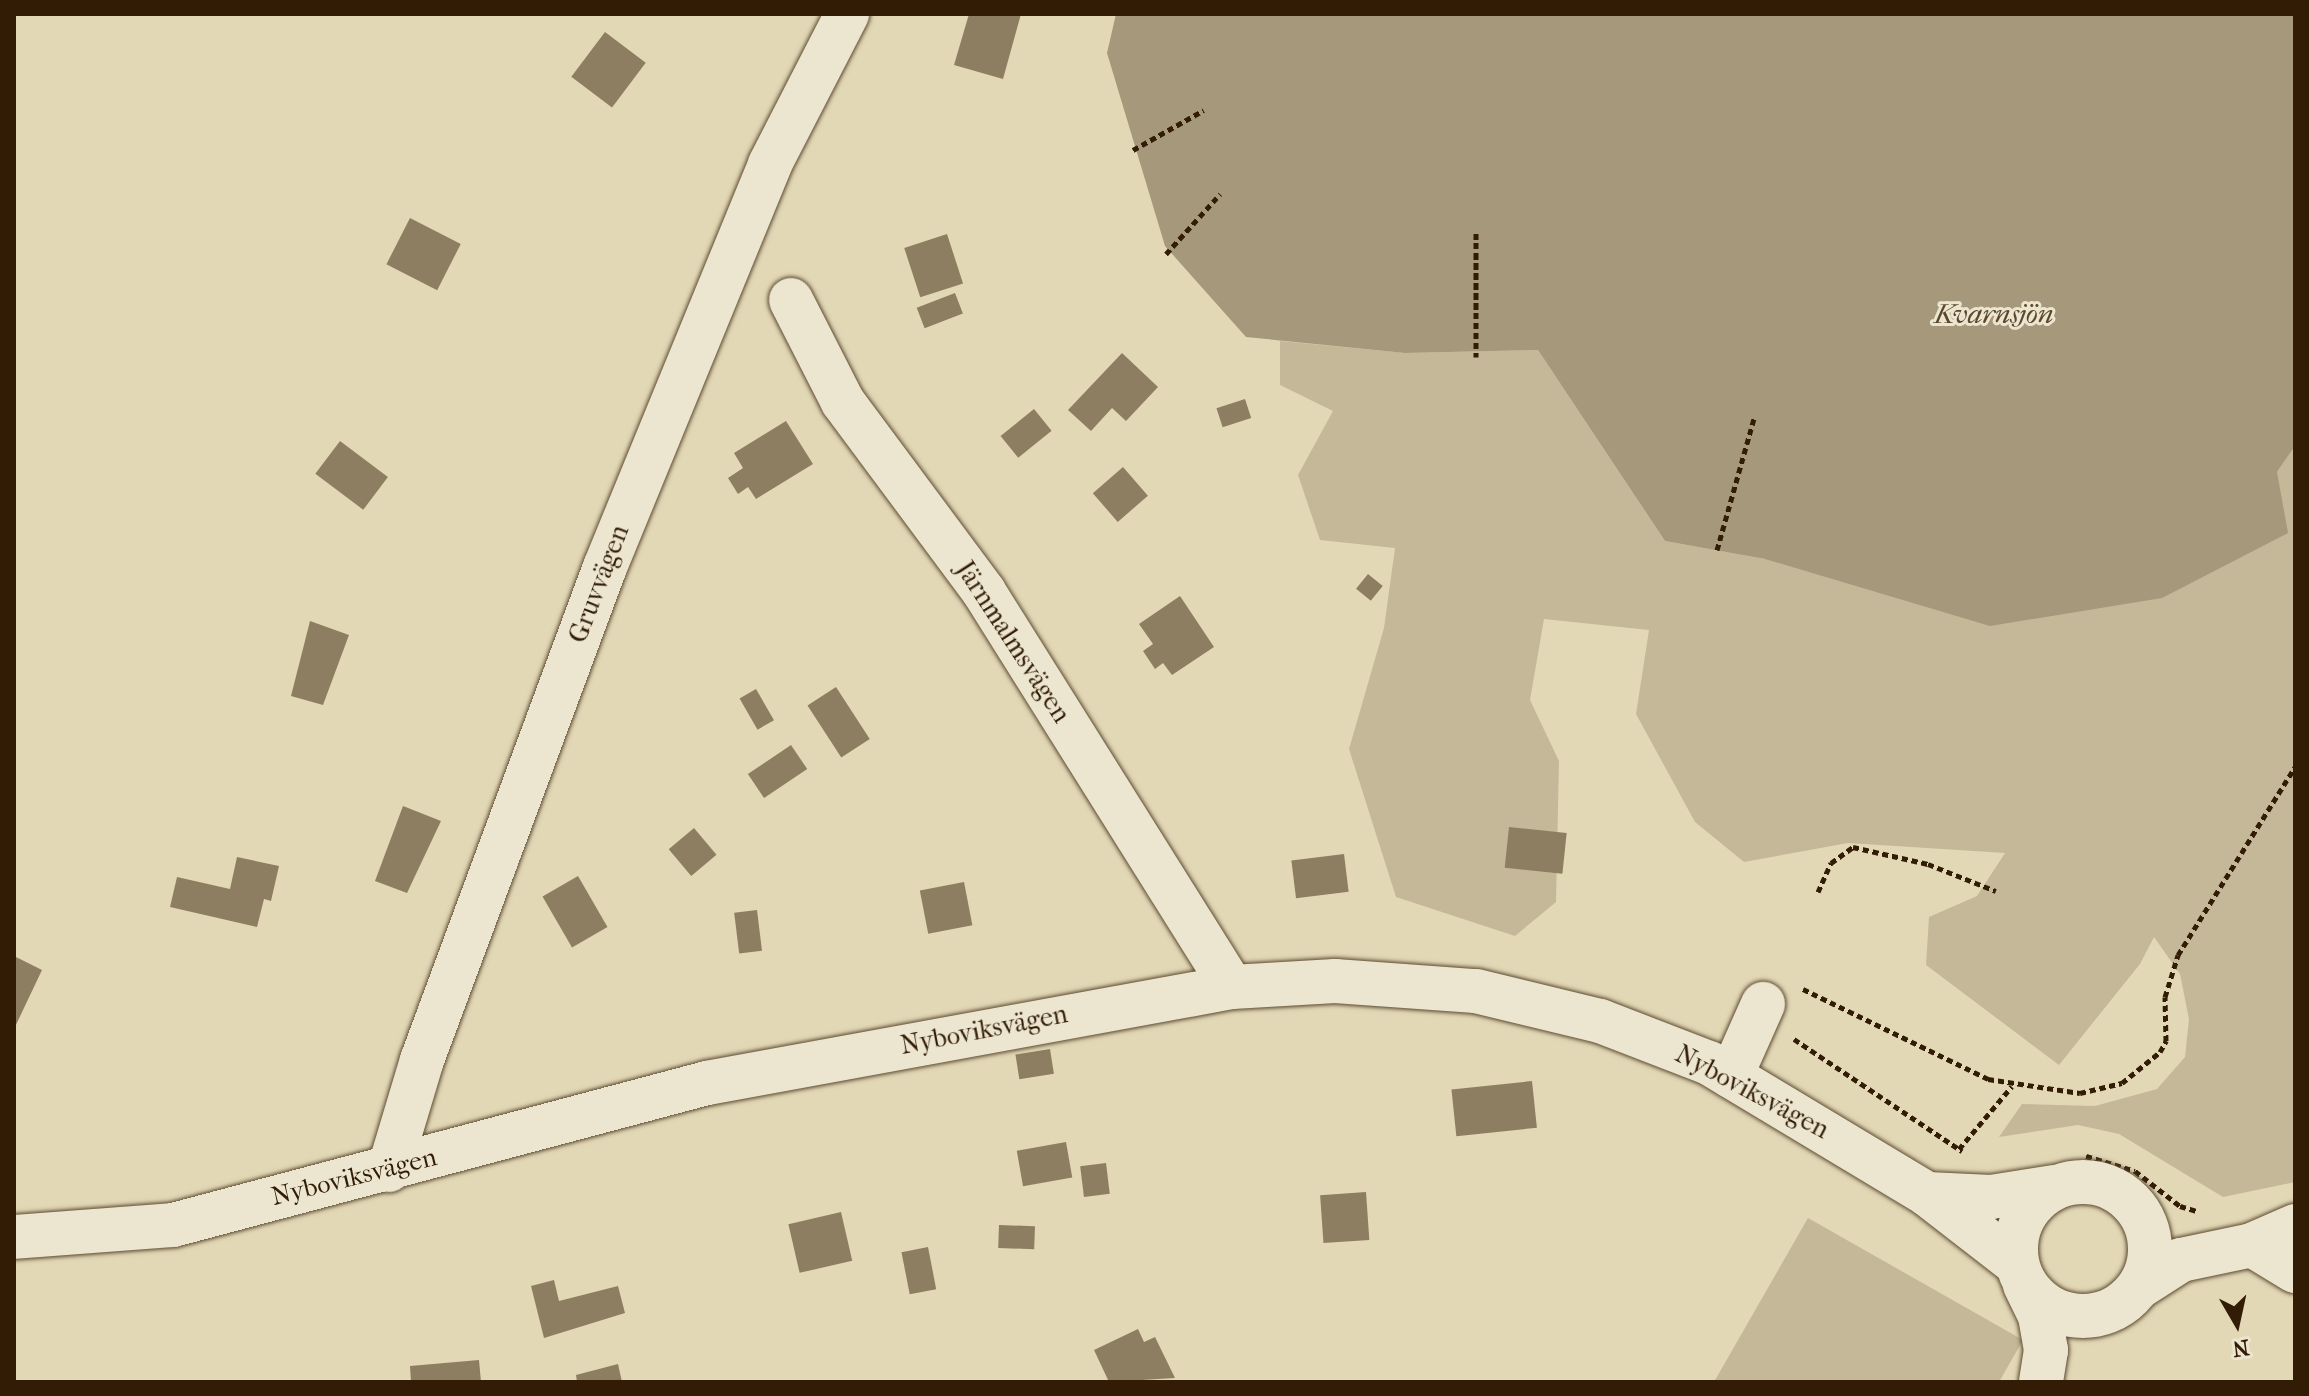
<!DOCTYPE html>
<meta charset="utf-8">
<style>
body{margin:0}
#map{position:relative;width:2309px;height:1396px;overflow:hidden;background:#e2d8b6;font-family:"IM FELL French Canon",serif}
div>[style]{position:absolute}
.green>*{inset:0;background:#c4b898}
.water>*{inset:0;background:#a6987a}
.building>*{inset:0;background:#8e7e61;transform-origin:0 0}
.path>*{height:5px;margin-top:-2.5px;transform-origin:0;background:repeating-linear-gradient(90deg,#321c05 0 6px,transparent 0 10px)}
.roads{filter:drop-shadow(0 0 2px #5e4b31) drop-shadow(0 0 2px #5e4b31)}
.minor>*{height:44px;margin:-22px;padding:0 22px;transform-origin:22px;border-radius:22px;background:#ece6d0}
.minor>.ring{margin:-22px;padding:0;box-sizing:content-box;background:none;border:44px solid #ece6d0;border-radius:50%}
span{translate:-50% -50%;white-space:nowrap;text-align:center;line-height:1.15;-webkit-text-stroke:6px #ece6d0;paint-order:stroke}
.street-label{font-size:26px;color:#321c05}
.water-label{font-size:28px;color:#5b472e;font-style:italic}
.frame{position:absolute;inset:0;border:16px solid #321c05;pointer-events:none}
.north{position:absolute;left:2197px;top:1284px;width:80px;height:80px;-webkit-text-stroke:6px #ece6d0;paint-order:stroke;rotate:171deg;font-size:22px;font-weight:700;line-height:32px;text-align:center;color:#321c05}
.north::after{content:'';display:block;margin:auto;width:28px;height:36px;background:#321c05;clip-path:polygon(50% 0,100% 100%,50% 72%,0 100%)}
</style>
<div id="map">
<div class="green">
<div style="clip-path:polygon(1280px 341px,1406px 353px,1538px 350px,1665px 541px,1765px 559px,2277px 472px,2295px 446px,2295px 1182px,2223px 1197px,2119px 1134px,2078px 1125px,1999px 1137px,2022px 1104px,2095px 1106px,2157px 1089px,2185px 1057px,2189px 1019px,2180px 974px,2154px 937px,2140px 964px,2059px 1065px,1926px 965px,1929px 917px,1977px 896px,2005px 853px,1848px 843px,1744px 862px,1695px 822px,1636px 714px,1649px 630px,1544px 619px,1530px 700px,1559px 761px,1556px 902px,1515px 936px,1396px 897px,1349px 749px,1384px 628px,1395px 548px,1320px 540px,1298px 475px,1333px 411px,1280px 385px)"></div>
<div style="clip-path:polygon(1808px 1218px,2023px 1340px,1999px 1382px,1714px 1382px)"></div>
</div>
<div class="water">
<div style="clip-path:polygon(1116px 14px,2295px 14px,2295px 446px,2277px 472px,2288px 533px,2162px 598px,1990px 626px,1765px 559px,1665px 541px,1538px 350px,1405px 353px,1246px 337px,1165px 246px,1107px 53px)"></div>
</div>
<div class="building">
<div style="clip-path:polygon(969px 14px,1021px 14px,1003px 79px,954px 65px)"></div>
<div style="left:605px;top:32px;width:51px;height:56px;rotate:37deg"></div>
<div style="left:410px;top:218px;width:57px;height:52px;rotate:27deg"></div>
<div style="left:947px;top:234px;width:52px;height:45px;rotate:72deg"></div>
<div style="left:955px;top:293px;width:22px;height:41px;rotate:69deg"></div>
<div style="clip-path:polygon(1122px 353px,1158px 387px,1126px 421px,1112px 408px,1091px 431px,1068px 410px)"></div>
<div style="left:1245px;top:399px;width:20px;height:30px;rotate:72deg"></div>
<div style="left:1034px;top:409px;width:28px;height:43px;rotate:51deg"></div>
<div style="clip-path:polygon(786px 421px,813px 464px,756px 499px,748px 487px,738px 494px,728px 478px,743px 468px,734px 453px)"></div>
<div style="left:340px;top:441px;width:60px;height:41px;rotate:37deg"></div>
<div style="left:1123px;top:467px;width:38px;height:40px;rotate:49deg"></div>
<div style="left:1368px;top:574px;width:19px;height:19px;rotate:39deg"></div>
<div style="clip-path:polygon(1180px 596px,1214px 647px,1172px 675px,1163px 663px,1155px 669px,1143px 651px,1153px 644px,1139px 624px)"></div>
<div style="clip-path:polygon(310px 621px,349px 635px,323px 705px,291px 696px)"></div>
<div style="left:836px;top:687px;width:62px;height:34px;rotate:57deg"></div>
<div style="left:756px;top:689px;width:36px;height:19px;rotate:60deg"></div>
<div style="left:791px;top:745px;width:29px;height:52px;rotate:56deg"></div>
<div style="clip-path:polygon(403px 806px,441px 821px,407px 893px,375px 881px)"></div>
<div style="left:1509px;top:827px;width:58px;height:41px;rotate:6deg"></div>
<div style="left:694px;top:828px;width:35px;height:33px;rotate:50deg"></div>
<div style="left:1344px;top:854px;width:38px;height:53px;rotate:83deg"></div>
<div style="clip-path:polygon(237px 857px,279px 866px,271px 901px,264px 899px,257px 927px,170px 907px,177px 877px,230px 889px)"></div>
<div style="left:578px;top:876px;width:59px;height:41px;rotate:60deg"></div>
<div style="left:964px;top:882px;width:44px;height:45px;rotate:79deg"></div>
<div style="left:757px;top:910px;width:41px;height:23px;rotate:83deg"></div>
<div style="clip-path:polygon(14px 956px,42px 970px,14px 1029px)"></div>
<div style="left:1050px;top:1049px;width:25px;height:35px;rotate:81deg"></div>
<div style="left:1532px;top:1081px;width:47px;height:81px;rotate:84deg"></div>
<div style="left:1066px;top:1142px;width:36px;height:50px;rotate:80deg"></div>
<div style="left:1106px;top:1163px;width:31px;height:26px;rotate:83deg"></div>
<div style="left:1366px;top:1192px;width:48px;height:46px;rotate:86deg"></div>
<div style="left:841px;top:1212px;width:50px;height:54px;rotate:77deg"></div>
<div style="left:999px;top:1225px;width:36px;height:23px;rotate:2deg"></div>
<div style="left:928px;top:1247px;width:43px;height:27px;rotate:79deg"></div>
<div style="clip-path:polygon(554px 1280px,559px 1301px,618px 1286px,625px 1313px,544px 1338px,531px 1286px)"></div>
<div style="clip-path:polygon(1138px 1329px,1144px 1342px,1155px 1337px,1175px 1378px,1109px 1382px,1094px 1350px)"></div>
<div style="clip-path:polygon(479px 1360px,481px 1382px,411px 1382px,410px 1366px)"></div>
<div style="clip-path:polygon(618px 1364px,622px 1382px,577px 1382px,576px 1375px)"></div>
</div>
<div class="path">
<div style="left:1133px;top:150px;width:81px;rotate:-29.4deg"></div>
<div style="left:1476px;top:233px;width:124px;rotate:90deg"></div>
<div style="left:1166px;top:254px;width:81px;rotate:-48deg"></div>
<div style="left:1717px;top:550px;width:137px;rotate:-74.3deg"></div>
<div style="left:1818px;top:892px;width:32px;rotate:-66deg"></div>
<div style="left:1831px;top:863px;width:27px;rotate:-36deg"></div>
<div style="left:1853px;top:847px;width:77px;rotate:12.8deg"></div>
<div style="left:1928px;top:864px;width:73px;rotate:21.7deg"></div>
<div style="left:1803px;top:989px;width:206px;rotate:25.9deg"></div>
<div style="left:1988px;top:1079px;width:93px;rotate:8.7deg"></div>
<div style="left:2080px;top:1093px;width:43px;rotate:-13.4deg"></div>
<div style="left:2122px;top:1083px;width:49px;rotate:-39.2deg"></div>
<div style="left:2160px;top:1052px;width:13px;rotate:-61deg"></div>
<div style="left:2166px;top:1041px;width:44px;rotate:-91.3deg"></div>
<div style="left:2165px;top:997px;width:44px;rotate:-72.8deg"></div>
<div style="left:2178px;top:955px;width:221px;rotate:-58.1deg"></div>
<div style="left:1794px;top:1039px;width:202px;rotate:33.7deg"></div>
<div style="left:1959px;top:1149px;width:82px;rotate:-49.9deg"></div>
<div style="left:2086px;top:1156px;width:51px;rotate:17deg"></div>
<div style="left:2135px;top:1171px;width:57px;rotate:37.9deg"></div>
<div style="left:2180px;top:1206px;width:17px;rotate:17deg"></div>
</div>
<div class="roads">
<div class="minor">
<div style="left:791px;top:300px;width:114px;rotate:63deg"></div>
<div style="left:843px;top:402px;width:237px;rotate:53.4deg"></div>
<div style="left:984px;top:592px;width:466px;rotate:57.9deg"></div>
<div style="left:1731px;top:1076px;width:79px;rotate:-66deg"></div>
<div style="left:389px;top:1170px;width:115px;rotate:-73.3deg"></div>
<div style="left:422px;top:1060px;width:526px;rotate:-69.64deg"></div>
<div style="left:605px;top:567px;width:435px;rotate:-67.7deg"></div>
<div style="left:770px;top:164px;width:169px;rotate:-62.8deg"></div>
<div class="ring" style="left:2016px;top:1182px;width:90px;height:90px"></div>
<div style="left:1927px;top:1194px;width:64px;rotate:2.7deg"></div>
<div style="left:1991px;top:1197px;width:64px;rotate:-9deg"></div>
<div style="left:14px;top:1237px;width:159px;rotate:-4.3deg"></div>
<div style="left:173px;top:1225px;width:553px;rotate:-14.89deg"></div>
<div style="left:707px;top:1083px;width:534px;rotate:-10.36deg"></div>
<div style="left:1232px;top:987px;width:103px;rotate:-3.3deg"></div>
<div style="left:1335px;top:981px;width:141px;rotate:4.1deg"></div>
<div style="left:1476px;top:991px;width:128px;rotate:13.6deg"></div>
<div style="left:1600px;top:1021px;width:117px;rotate:21.1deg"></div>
<div style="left:1709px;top:1063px;width:254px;rotate:31deg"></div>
<div style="left:1927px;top:1194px;width:113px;rotate:37.8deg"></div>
<div style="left:2252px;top:1245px;width:50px;rotate:31.2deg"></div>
<div style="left:2025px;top:1285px;width:34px;rotate:64deg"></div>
<div style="left:2040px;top:1316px;width:35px;rotate:80deg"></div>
<div style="left:2046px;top:1350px;width:32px;rotate:99deg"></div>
<div style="left:2139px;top:1287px;width:50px;rotate:-32.7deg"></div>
<div style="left:2181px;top:1260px;width:73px;rotate:-11.9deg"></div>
<div style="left:2252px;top:1245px;width:47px;rotate:-23.8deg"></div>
</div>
</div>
<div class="street-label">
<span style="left:599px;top:584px;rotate:-69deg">Gruvvägen</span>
<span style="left:1013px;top:642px;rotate:57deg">Järnmalmsvägen</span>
<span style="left:984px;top:1030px;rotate:-11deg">Nyboviksvägen</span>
<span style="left:1752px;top:1092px;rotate:28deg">Nyboviksvägen</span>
<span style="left:354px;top:1177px;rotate:-14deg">Nyboviksvägen</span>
</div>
<div class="water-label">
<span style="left:1994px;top:314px">Kvarnsjön</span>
</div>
<div class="frame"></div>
<div class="north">N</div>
</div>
